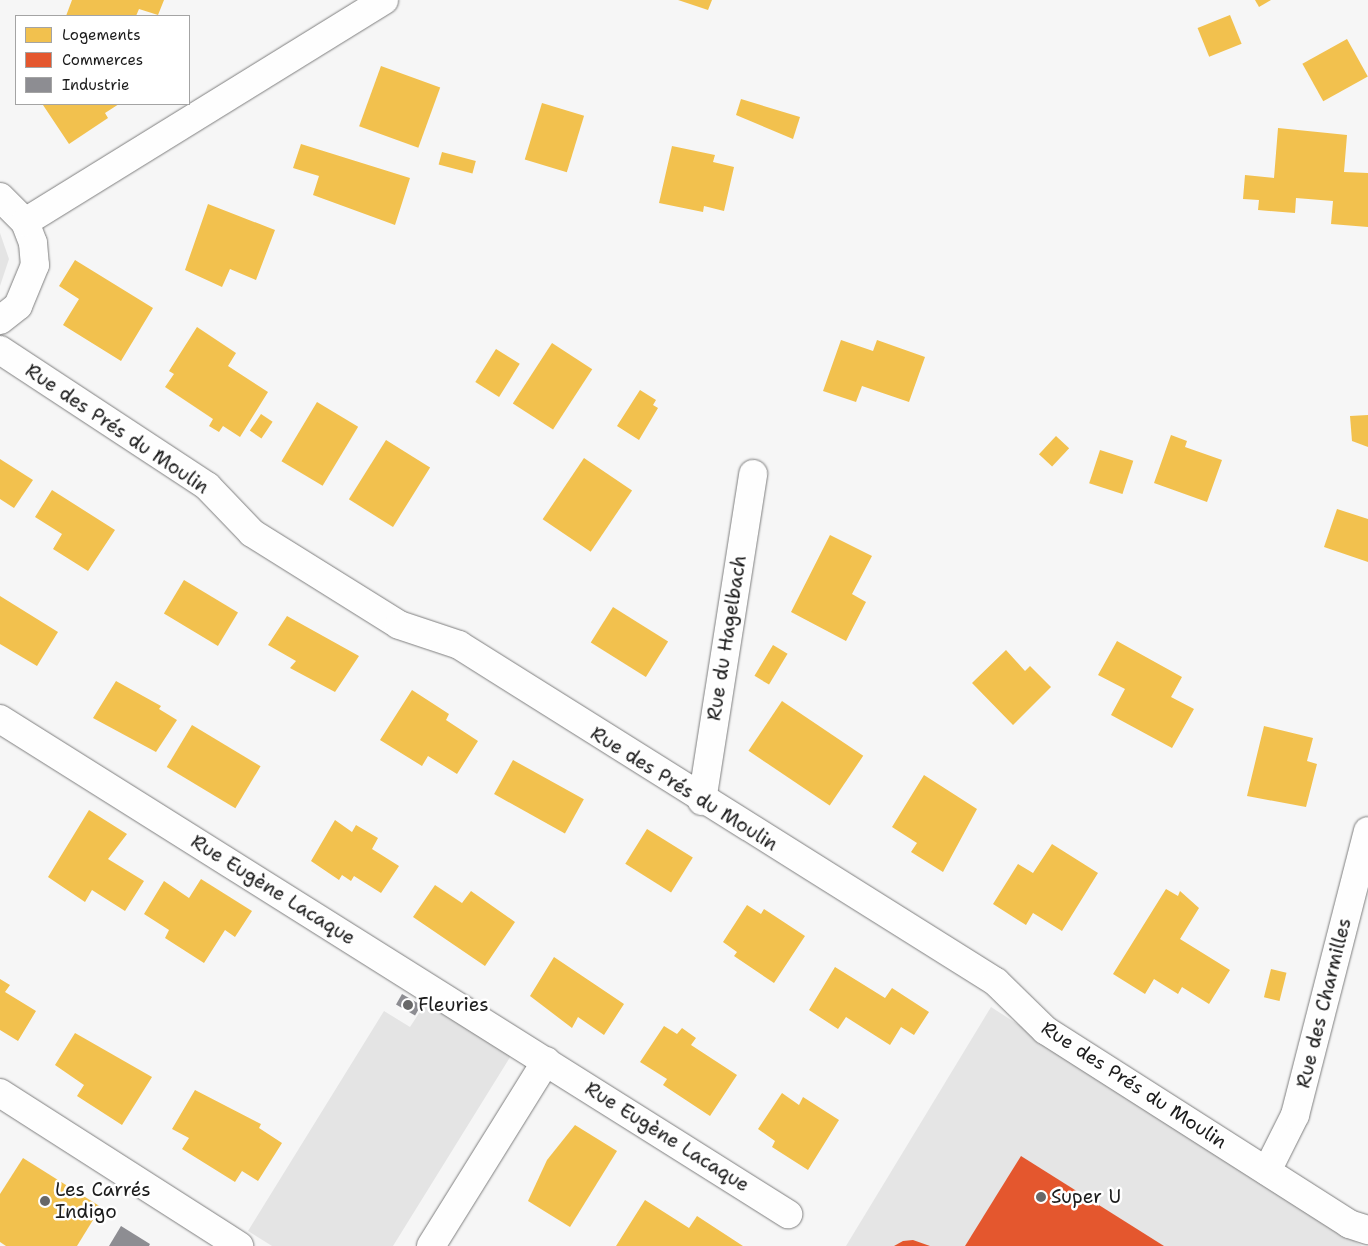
<!DOCTYPE html>
<meta charset="utf-8">
<style>
body{margin:0}
#map{position:relative;width:1368px;height:1246px;overflow:hidden;background:#f6f6f6;font-family:"Shantell Sans",sans-serif}
div>[style]{position:absolute}
.built>*{inset:0;background:#e5e5e5}
.green>*{inset:0;background:#e4e4e4}
.homes>*{inset:0;background:#f2c14e;transform-origin:0 0}
.shops>*{inset:0;background:#e4572e}
.industry>*{inset:0;background:#8d8d92;transform-origin:0 0}
.roads{filter:drop-shadow(0 0 1px #7e7e7e) drop-shadow(0 0 1px #7e7e7e)}
.minor>*{height:28px;margin:-14px;padding:0 14px;transform-origin:14px;border-radius:14px;background:#fefefe}
.dots>*{width:14px;height:14px;translate:-50% -50%;box-sizing:border-box;border:2px solid #fff;border-radius:50%}
span{translate:-50% -50%;white-space:nowrap;text-align:center;line-height:1.15;-webkit-text-stroke:5px #fff;paint-order:stroke}
.street-label{font-size:19px;color:#1c1c1c}
.poi-label{font-size:19px;color:#1c1c1c}
.left{translate:0 -50%;text-align:left}
.legend{position:absolute;left:15px;top:15px;width:175px;height:90px;box-sizing:border-box;background:#fff;border:1px solid #a4a4a4;margin:0;padding:6px 9px;list-style:none;font-size:15px;color:#1c1c1c}
.legend li{display:flex;align-items:center;gap:10px;height:25px}
.legend b{width:25px;border:1px solid #a4a4a4}
</style>
<div id="map">
<div class="built">
<div style="clip-path:polygon(991px 1007px,1362px 1246px,846px 1246px)"></div>
</div>
<div class="green">
<div style="clip-path:polygon(0 233px,9px 259px,0 286px)"></div>
<div style="clip-path:polygon(427px 1001px,512px 1054px,393px 1246px,272px 1246px,248px 1231px,384px 1011px,410px 1027px)"></div>
</div>
<div class="homes">
<div style="clip-path:polygon(72px 0,164px 0,158px 15px,139px 9px,136px 16px,66px 16px)"></div>
<div style="clip-path:polygon(678px 0,712px 0,708px 10px)"></div>
<div style="clip-path:polygon(1255px 0,1271px 0,1259px 7px)"></div>
<div style="left:1230px;top:15px;width:31px;height:35px;rotate:68deg"></div>
<div style="left:1347px;top:39px;width:43px;height:51px;rotate:61deg"></div>
<div style="left:381px;top:66px;width:63px;height:64px;rotate:20deg"></div>
<div style="clip-path:polygon(741px 99px,800px 117px,793px 139px,736px 115px)"></div>
<div style="left:542px;top:103px;width:44px;height:59px;rotate:17deg"></div>
<div style="clip-path:polygon(119px 104px,105px 113px,108px 118px,69px 144px,43px 105px)"></div>
<div style="clip-path:polygon(1278px 128px,1347px 135px,1344px 172px,1368px 173px,1368px 227px,1331px 224px,1333px 201px,1296px 198px,1295px 213px,1258px 210px,1259px 200px,1243px 199px,1245px 175px,1274px 178px)"></div>
<div style="clip-path:polygon(301px 144px,410px 178px,395px 225px,313px 195px,319px 176px,293px 168px)"></div>
<div style="clip-path:polygon(672px 146px,715px 155px,713px 162px,734px 167px,724px 211px,704px 206px,703px 212px,659px 203px)"></div>
<div style="left:442px;top:152px;width:35px;height:13px;rotate:15deg"></div>
<div style="clip-path:polygon(208px 204px,275px 230px,256px 280px,230px 269px,222px 287px,185px 270px)"></div>
<div style="clip-path:polygon(75px 260px,153px 308px,121px 361px,63px 325px,79px 299px,59px 286px)"></div>
<div style="clip-path:polygon(197px 327px,236px 353px,228px 366px,268px 392px,240px 437px,223px 426px,219px 432px,209px 426px,213px 419px,165px 387px,174px 374px,169px 371px)"></div>
<div style="clip-path:polygon(841px 340px,873px 351px,877px 340px,925px 357px,909px 402px,862px 386px,856px 402px,823px 391px)"></div>
<div style="left:552px;top:343px;width:48px;height:72px;rotate:33deg"></div>
<div style="left:496px;top:349px;width:28px;height:39px;rotate:32deg"></div>
<div style="clip-path:polygon(640px 390px,656px 400px,653px 405px,658px 408px,639px 440px,617px 426px)"></div>
<div style="left:317px;top:402px;width:48px;height:69px;rotate:31deg"></div>
<div style="left:261px;top:414px;width:14px;height:20px;rotate:34deg"></div>
<div style="clip-path:polygon(1368px 415px,1368px 447px,1352px 441px,1350px 416px)"></div>
<div style="clip-path:polygon(1171px 435px,1187px 441px,1185px 447px,1222px 460px,1207px 502px,1154px 483px)"></div>
<div style="left:1056px;top:436px;width:18px;height:25px;rotate:43deg"></div>
<div style="left:386px;top:440px;width:52px;height:70px;rotate:32deg"></div>
<div style="left:1100px;top:450px;width:35px;height:35px;rotate:18deg"></div>
<div style="left:584px;top:458px;width:58px;height:74px;rotate:34deg"></div>
<div style="clip-path:polygon(0 459px,33px 480px,14px 508px,0 499px)"></div>
<div style="clip-path:polygon(52px 490px,115px 530px,88px 571px,53px 549px,62px 534px,35px 517px)"></div>
<div style="clip-path:polygon(1337px 509px,1368px 519px,1368px 562px,1324px 547px)"></div>
<div style="clip-path:polygon(830px 535px,872px 556px,852px 594px,866px 602px,846px 641px,791px 612px)"></div>
<div style="left:184px;top:580px;width:63px;height:39px;rotate:31deg"></div>
<div style="clip-path:polygon(0 596px,58px 632px,37px 666px,0 644px)"></div>
<div style="left:613px;top:607px;width:65px;height:42px;rotate:32deg"></div>
<div style="clip-path:polygon(287px 616px,359px 656px,335px 692px,290px 668px,296px 661px,268px 645px)"></div>
<div style="clip-path:polygon(1117px 641px,1182px 677px,1171px 697px,1194px 709px,1172px 748px,1111px 715px,1125px 689px,1098px 675px)"></div>
<div style="left:773px;top:645px;width:17px;height:36px;rotate:31deg"></div>
<div style="clip-path:polygon(1006px 650px,1025px 671px,1030px 666px,1051px 687px,1013px 725px,972px 683px)"></div>
<div style="clip-path:polygon(116px 681px,161px 706px,159px 709px,177px 720px,156px 752px,93px 718px)"></div>
<div style="clip-path:polygon(412px 690px,449px 714px,446px 720px,478px 741px,457px 774px,428px 756px,422px 766px,380px 740px)"></div>
<div style="left:782px;top:701px;width:98px;height:60px;rotate:34deg"></div>
<div style="left:192px;top:725px;width:80px;height:49px;rotate:31deg"></div>
<div style="clip-path:polygon(1264px 726px,1313px 738px,1307px 761px,1317px 764px,1306px 807px,1247px 796px)"></div>
<div style="left:513px;top:760px;width:81px;height:39px;rotate:29deg"></div>
<div style="clip-path:polygon(924px 775px,977px 809px,943px 872px,911px 852px,917px 843px,892px 827px)"></div>
<div style="clip-path:polygon(89px 810px,127px 834px,108px 859px,144px 881px,125px 911px,92px 890px,85px 902px,48px 877px)"></div>
<div style="clip-path:polygon(335px 820px,352px 832px,356px 825px,378px 838px,372px 849px,399px 866px,381px 893px,354px 876px,351px 881px,342px 875px,339px 880px,311px 861px)"></div>
<div style="left:647px;top:829px;width:54px;height:41px;rotate:32deg"></div>
<div style="clip-path:polygon(1052px 844px,1098px 873px,1062px 931px,1033px 913px,1026px 925px,993px 904px,1018px 864px,1033px 873px)"></div>
<div style="clip-path:polygon(201px 879px,252px 911px,235px 937px,225px 930px,204px 963px,165px 938px,169px 930px,144px 914px,164px 881px,189px 898px)"></div>
<div style="clip-path:polygon(435px 885px,462px 903px,471px 891px,515px 922px,485px 966px,413px 917px)"></div>
<div style="clip-path:polygon(1166px 889px,1178px 896px,1180px 891px,1199px 908px,1180px 939px,1230px 970px,1209px 1004px,1182px 987px,1178px 994px,1154px 979px,1145px 994px,1113px 974px)"></div>
<div style="clip-path:polygon(747px 905px,761px 914px,764px 909px,805px 936px,774px 983px,734px 956px,737px 952px,723px 942px)"></div>
<div style="clip-path:polygon(554px 957px,624px 1004px,604px 1035px,578px 1017px,572px 1028px,530px 996px)"></div>
<div style="clip-path:polygon(835px 967px,885px 998px,892px 988px,929px 1012px,914px 1035px,901px 1027px,890px 1045px,846px 1017px,838px 1029px,809px 1010px)"></div>
<div style="left:1271px;top:969px;width:16px;height:29px;rotate:14deg"></div>
<div style="clip-path:polygon(0 979px,10px 985px,5px 992px,36px 1011px,18px 1041px,0 1030px)"></div>
<div style="clip-path:polygon(664px 1026px,677px 1034px,682px 1028px,696px 1038px,691px 1045px,737px 1075px,710px 1116px,663px 1085px,667px 1079px,640px 1062px)"></div>
<div style="clip-path:polygon(75px 1033px,152px 1077px,122px 1125px,77px 1096px,84px 1085px,55px 1065px)"></div>
<div style="clip-path:polygon(195px 1090px,261px 1124px,259px 1128px,282px 1143px,258px 1181px,242px 1171px,235px 1182px,182px 1149px,189px 1138px,172px 1129px)"></div>
<div style="clip-path:polygon(782px 1093px,799px 1105px,803px 1097px,839px 1120px,808px 1170px,772px 1147px,775px 1141px,758px 1129px)"></div>
<div style="clip-path:polygon(575px 1125px,617px 1151px,570px 1227px,528px 1201px,547px 1160px)"></div>
<div style="clip-path:polygon(23px 1158px,101px 1207px,77px 1246px,6px 1246px,0 1242px,0 1194px)"></div>
<div style="clip-path:polygon(645px 1200px,689px 1228px,697px 1216px,743px 1246px,616px 1246px)"></div>
</div>
<div class="shops">
<div style="clip-path:polygon(1021px 1156px,1164px 1246px,965px 1246px)"></div>
<div style="clip-path:polygon(913px 1240px,930px 1246px,894px 1246px,903px 1241px)"></div>
</div>
<div class="industry">
<div style="left:402px;top:994px;width:22px;height:12px;rotate:30deg"></div>
<div style="clip-path:polygon(121px 1226px,150px 1244px,149px 1246px,109px 1246px)"></div>
</div>
<div class="roads">
<div class="minor">
<div style="left:0;top:197px;width:35px;rotate:45deg"></div>
<div style="left:25px;top:222px;width:22px;rotate:69deg"></div>
<div style="left:33px;top:243px;width:22px;rotate:85deg"></div>
<div style="left:35px;top:265px;width:44px;rotate:112.5deg"></div>
<div style="left:18px;top:306px;width:23px;rotate:142deg"></div>
<div style="left:25px;top:222px;width:422px;rotate:-31.7deg"></div>
<div style="left:0;top:350px;width:248px;rotate:33.3deg"></div>
<div style="left:207px;top:486px;width:65px;rotate:46.2deg"></div>
<div style="left:252px;top:533px;width:173px;rotate:32deg"></div>
<div style="left:399px;top:625px;width:63px;rotate:18.4deg"></div>
<div style="left:459px;top:645px;width:634px;rotate:32.11deg"></div>
<div style="left:996px;top:982px;width:69px;rotate:44.4deg"></div>
<div style="left:1045px;top:1030px;width:361px;rotate:32.5deg"></div>
<div style="left:1349px;top:1224px;width:20px;rotate:18deg"></div>
<div style="left:0;top:719px;width:931px;rotate:32.14deg"></div>
<div style="left:702px;top:801px;width:331px;rotate:-81.1deg"></div>
<div style="left:0;top:1093px;width:284px;rotate:32.6deg"></div>
<div style="left:1267px;top:1171px;width:63px;rotate:-63.4deg"></div>
<div style="left:1295px;top:1115px;width:293px;rotate:-75.6deg"></div>
<div style="left:431px;top:1246px;width:218px;rotate:-58.1deg"></div>
</div>
</div>
<div class="dots">
<div style="left:408px;top:1005px;background:#686868"></div>
<div style="left:1041px;top:1197px;background:#686868"></div>
<div style="left:45px;top:1201px;background:#686868"></div>
</div>
<div class="street-label">
<span style="left:117px;top:429px;rotate:34deg">Rue des Prés du Moulin</span>
<span style="left:727px;top:638px;rotate:-81deg">Rue du Hagelbach</span>
<span style="left:684px;top:789px;rotate:32deg">Rue des Prés du Moulin</span>
<span style="left:273px;top:890px;rotate:32deg">Rue Eugène Lacaque</span>
<span style="left:1324px;top:1003px;rotate:-76deg">Rue des Charmilles</span>
<span style="left:1134px;top:1085px;rotate:33deg">Rue des Prés du Moulin</span>
<span style="left:667px;top:1137px;rotate:32deg">Rue Eugène Lacaque</span>
</div>
<div class="poi-label">
<span class="left" style="left:418px;top:1005px">Fleuries</span>
<span class="left" style="left:55px;top:1201px">Les Carrés<br>Indigo</span>
<span class="left" style="left:1051px;top:1197px">Super U</span>
</div>
<ul class="legend">
<li><b style="height:14px;background:#f2c14e"></b>Logements</li>
<li><b style="height:14px;background:#e4572e"></b>Commerces</li>
<li><b style="height:14px;background:#8d8d92"></b>Industrie</li>
</ul>
</div>
